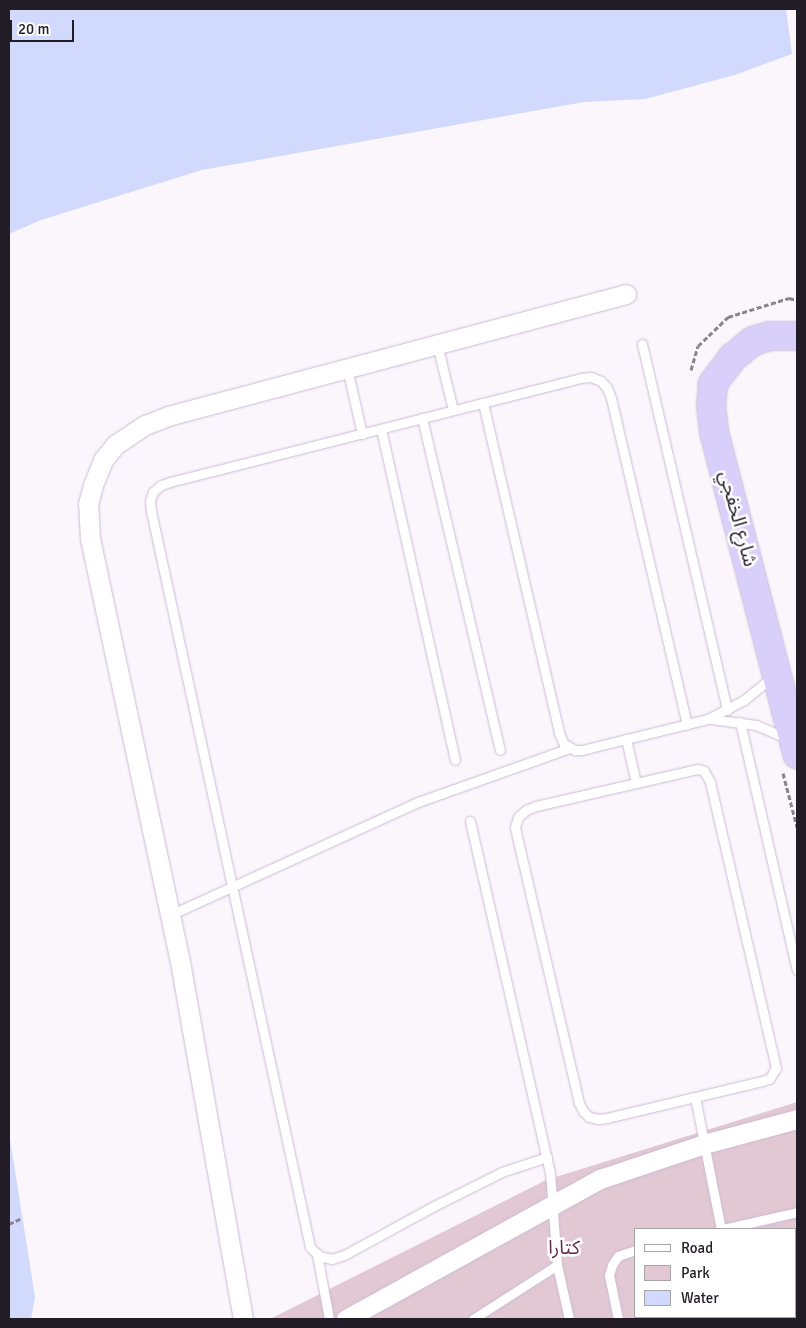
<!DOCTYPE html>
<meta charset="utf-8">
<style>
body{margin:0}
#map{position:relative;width:806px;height:1328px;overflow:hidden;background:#faf6fc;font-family:Signika,"Noto Sans Arabic",sans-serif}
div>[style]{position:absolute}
.green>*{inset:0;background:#e1c8d2}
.water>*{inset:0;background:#d1d9fd}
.path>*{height:3px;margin-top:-1.5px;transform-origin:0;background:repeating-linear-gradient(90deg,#8a858d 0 5px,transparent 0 7.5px)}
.roads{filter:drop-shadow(0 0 1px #cbbad5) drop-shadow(0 0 1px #cbbad5)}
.lane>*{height:9px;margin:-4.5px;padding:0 4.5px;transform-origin:4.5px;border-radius:4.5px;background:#fff}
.street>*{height:19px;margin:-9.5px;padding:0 9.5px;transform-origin:9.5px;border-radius:9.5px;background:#fff}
.highway>*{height:28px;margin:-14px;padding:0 14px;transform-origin:14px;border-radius:14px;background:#d8cffa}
span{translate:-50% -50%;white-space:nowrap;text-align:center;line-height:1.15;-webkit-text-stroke:5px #fff;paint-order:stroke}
.street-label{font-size:19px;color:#221c26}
.park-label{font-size:19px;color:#612e46}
.frame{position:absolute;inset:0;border:10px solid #221c26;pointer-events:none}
.legend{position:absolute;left:634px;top:1228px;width:162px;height:90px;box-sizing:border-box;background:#fff;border:1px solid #a7a4a8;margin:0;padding:6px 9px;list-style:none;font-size:15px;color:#221c26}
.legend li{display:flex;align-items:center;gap:10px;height:25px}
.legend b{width:25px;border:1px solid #a7a4a8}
.scale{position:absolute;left:10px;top:20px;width:64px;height:22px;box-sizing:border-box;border:2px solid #221c26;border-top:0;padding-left:6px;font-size:15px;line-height:18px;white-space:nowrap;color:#221c26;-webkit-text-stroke:4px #fff;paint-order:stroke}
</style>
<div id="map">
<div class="green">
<div style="clip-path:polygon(evenodd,797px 1102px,797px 1319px,270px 1319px,546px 1180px,797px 1102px,635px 1229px,795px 1229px,795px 1317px,635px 1317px,635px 1229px)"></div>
</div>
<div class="water">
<div style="clip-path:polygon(9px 9px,786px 9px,792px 54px,735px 75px,645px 99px,584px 102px,202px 170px,41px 220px,9px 234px)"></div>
<div style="clip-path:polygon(9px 1133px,35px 1297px,31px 1319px,9px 1319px)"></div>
</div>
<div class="path">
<div style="left:691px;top:370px;width:25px;rotate:-74deg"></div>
<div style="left:698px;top:346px;width:42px;rotate:-44deg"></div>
<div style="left:728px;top:317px;width:64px;rotate:-17.3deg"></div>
<div style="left:789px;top:298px;width:8px;rotate:14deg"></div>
<div style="left:783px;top:773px;width:56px;rotate:75.5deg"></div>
<div style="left:9px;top:1139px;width:1px"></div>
<div style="left:9px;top:1224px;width:14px;rotate:-25deg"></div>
</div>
<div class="roads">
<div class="lane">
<div style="left:437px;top:344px;width:68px;rotate:76.4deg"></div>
<div style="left:642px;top:344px;width:376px;rotate:76.9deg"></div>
<div style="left:347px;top:368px;width:68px;rotate:77.2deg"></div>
<div style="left:483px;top:403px;width:339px;rotate:77deg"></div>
<div style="left:559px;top:733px;width:12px;rotate:66deg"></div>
<div style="left:564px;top:744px;width:13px;rotate:29deg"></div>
<div style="left:575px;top:750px;width:7px"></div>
<div style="left:582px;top:750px;width:130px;rotate:-13.8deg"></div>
<div style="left:708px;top:719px;width:41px;rotate:-27.8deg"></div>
<div style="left:744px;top:700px;width:38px;rotate:-39deg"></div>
<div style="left:422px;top:418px;width:341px;rotate:76.8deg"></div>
<div style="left:381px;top:429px;width:339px;rotate:77.4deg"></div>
<div style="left:711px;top:719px;width:45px;rotate:7.6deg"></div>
<div style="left:756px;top:725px;width:34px;rotate:23deg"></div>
<div style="left:740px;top:722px;width:254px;rotate:77.1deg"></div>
<div style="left:626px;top:739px;width:45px;rotate:77.2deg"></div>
<div style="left:698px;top:769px;width:6px;rotate:18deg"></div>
<div style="left:704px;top:771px;width:13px;rotate:61deg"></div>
<div style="left:710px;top:782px;width:294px;rotate:77deg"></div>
<div style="left:776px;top:1068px;width:13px;rotate:122deg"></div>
<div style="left:769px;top:1079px;width:7px;rotate:164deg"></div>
<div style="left:762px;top:1081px;width:159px;rotate:166.6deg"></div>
<div style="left:607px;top:1118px;width:9px;rotate:174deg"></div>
<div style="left:598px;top:1119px;width:9px;rotate:-167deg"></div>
<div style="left:589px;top:1117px;width:8px;rotate:-135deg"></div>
<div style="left:583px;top:1111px;width:9px;rotate:-117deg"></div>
<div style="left:579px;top:1103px;width:273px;rotate:-103.1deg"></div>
<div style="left:517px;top:837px;width:10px;rotate:-101deg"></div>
<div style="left:515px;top:827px;width:10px;rotate:-73deg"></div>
<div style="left:518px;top:817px;width:11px;rotate:-41deg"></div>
<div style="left:526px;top:810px;width:11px;rotate:-22deg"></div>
<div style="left:536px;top:806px;width:166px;rotate:-12.9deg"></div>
<div style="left:470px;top:821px;width:360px;rotate:77.2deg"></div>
<div style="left:550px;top:1172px;width:93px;rotate:85.7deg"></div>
<div style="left:557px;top:1265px;width:55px;rotate:77.5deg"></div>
<div style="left:170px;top:915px;width:273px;rotate:-24.5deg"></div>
<div style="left:418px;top:802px;width:161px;rotate:-19.6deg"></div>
<div style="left:695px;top:1097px;width:135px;rotate:78.9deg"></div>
<div style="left:547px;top:1157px;width:47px;rotate:161.6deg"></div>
<div style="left:502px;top:1172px;width:76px;rotate:153.4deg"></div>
<div style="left:434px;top:1206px;width:102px;rotate:151.4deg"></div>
<div style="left:344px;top:1255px;width:13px;rotate:162deg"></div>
<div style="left:332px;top:1259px;width:13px;rotate:-167deg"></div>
<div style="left:319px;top:1256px;width:13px;rotate:-135deg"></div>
<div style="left:310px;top:1247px;width:753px;rotate:-102.19deg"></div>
<div style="left:151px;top:511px;width:10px;rotate:-96deg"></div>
<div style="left:150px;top:501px;width:9px;rotate:-72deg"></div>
<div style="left:153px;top:492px;width:11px;rotate:-41deg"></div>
<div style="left:161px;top:485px;width:9px;rotate:-18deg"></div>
<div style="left:170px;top:482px;width:424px;rotate:-14.2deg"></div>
<div style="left:581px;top:378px;width:10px;rotate:-6deg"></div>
<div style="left:591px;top:377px;width:11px;rotate:22deg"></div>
<div style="left:601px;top:381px;width:9px;rotate:49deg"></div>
<div style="left:607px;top:388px;width:11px;rotate:68deg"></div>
<div style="left:611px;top:398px;width:335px;rotate:76.9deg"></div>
<div style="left:723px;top:1229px;width:76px;rotate:-12.9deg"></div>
<div style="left:317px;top:1254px;width:66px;rotate:79.5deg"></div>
<div style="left:473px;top:1319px;width:100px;rotate:-32.7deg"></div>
<div style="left:618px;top:1319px;width:45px;rotate:-101.6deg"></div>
<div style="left:609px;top:1275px;width:10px;rotate:-73deg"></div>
<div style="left:612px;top:1265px;width:11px;rotate:-56deg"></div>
<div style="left:618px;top:1256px;width:18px;rotate:-19deg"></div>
</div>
<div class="street">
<div style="left:243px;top:1319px;width:368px;rotate:-100deg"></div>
<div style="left:179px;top:957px;width:427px;rotate:-102deg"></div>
<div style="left:90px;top:539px;width:35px;rotate:-93deg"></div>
<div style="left:88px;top:504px;width:20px;rotate:-75deg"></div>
<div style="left:93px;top:485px;width:27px;rotate:-68deg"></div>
<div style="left:103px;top:460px;width:19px;rotate:-51deg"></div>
<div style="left:115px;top:445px;width:36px;rotate:-34deg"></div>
<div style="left:145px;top:425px;width:25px;rotate:-21deg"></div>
<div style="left:168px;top:416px;width:474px;rotate:-14.9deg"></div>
<div style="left:346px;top:1319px;width:290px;rotate:-28.9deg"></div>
<div style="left:600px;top:1179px;width:110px;rotate:-18.6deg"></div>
<div style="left:704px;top:1144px;width:96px;rotate:-15deg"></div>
</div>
<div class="highway">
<div style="left:797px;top:336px;width:27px;rotate:180deg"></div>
<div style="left:770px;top:336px;width:18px;rotate:164deg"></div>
<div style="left:753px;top:341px;width:26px;rotate:141deg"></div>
<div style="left:733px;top:357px;width:34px;rotate:127deg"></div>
<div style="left:713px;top:384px;width:22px;rotate:95deg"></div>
<div style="left:711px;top:406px;width:26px;rotate:83deg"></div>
<div style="left:714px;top:432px;width:333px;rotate:75.5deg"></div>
</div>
</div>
<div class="street-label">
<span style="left:737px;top:519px;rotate:75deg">شارع الخفجي</span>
</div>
<div class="park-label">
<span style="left:564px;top:1249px">كتارا</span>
</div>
<div class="frame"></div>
<ul class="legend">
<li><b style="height:6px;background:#fff"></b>Road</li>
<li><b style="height:14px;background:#e1c8d2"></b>Park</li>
<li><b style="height:14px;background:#d1d9fd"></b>Water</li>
</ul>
<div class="scale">20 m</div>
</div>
